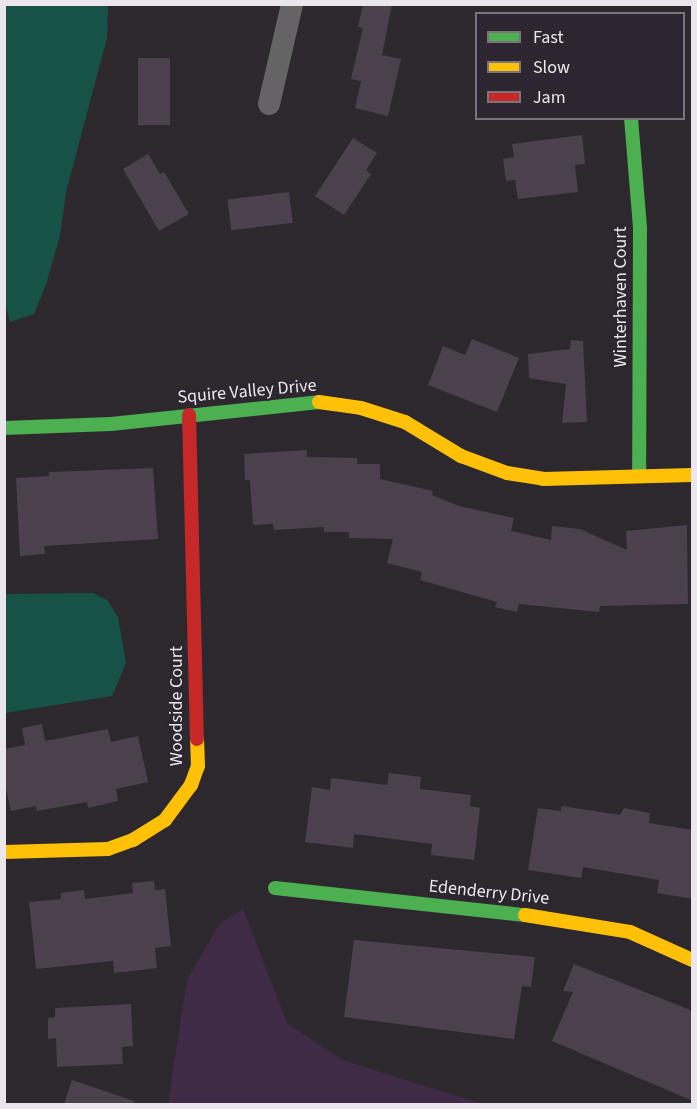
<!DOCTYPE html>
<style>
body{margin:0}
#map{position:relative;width:697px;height:1109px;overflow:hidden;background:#2c282e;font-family:"Source Sans 3",sans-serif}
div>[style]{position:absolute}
.green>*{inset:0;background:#402b46}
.water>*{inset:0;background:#175247}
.building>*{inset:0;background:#4a414d;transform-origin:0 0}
.street>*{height:22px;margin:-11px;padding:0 11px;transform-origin:11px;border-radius:11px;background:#656465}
.fast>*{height:14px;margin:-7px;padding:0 7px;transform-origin:7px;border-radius:7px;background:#4caf50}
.slow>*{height:14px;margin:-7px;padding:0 7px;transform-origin:7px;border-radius:7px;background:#ffc107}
.jam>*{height:14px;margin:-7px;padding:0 7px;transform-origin:7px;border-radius:7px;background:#c62828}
span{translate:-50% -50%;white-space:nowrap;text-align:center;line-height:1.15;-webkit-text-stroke:4.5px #2d2630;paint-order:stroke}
.street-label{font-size:18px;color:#ebe6ed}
.frame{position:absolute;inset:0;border:6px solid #ebe6ed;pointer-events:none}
.legend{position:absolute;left:475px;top:12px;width:210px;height:108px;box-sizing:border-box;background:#2d2630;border:2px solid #79737c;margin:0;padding:8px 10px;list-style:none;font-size:18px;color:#ebe6ed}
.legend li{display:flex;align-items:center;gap:12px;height:30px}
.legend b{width:30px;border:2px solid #79737c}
</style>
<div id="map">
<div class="green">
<div style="clip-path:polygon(243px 909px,287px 1023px,342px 1060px,483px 1104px,168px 1104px,187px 980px,220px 923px)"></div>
</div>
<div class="water">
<div style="clip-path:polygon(5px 4px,108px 5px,107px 38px,66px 192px,60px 235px,46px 285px,34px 314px,10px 322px,4px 299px)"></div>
<div style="clip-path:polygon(93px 593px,107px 600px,118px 617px,126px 663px,112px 696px,5px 713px,5px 594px)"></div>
</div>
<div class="building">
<div style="clip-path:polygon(363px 4px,392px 4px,382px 55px,401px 59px,388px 116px,355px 108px,361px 81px,351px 79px,363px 28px,358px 27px)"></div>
<div style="left:138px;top:58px;width:32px;height:67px"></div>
<div style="clip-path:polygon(582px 135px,585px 164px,575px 165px,578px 192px,518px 199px,515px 180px,506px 181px,503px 159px,514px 157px,512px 144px)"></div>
<div style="clip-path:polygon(353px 138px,377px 153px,366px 170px,371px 174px,344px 215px,315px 196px)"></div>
<div style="clip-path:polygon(148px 154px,160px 174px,164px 172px,189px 214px,159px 231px,123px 169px)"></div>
<div style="left:289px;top:192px;width:31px;height:62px;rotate:83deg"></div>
<div style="clip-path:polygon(472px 339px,519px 358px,497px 412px,428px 385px,443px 346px,465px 355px)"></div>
<div style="clip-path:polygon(571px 340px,583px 341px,587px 422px,562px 423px,566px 384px,529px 378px,528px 354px,570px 349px)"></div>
<div style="clip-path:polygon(307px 450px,307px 457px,357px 458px,357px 464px,380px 464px,380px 479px,433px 491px,432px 495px,459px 506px,514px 518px,511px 531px,551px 540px,552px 526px,580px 529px,627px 550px,626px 531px,687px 525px,688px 604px,600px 606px,599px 612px,519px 604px,517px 612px,495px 607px,497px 602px,420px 580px,422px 572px,387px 563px,393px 539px,349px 538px,349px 532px,324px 532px,324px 527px,274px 530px,273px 524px,253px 525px,250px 480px,245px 480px,244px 454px)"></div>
<div style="clip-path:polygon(153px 468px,158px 539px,44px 546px,45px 554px,20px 556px,16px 478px,49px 476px,49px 472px)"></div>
<div style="clip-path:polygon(42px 724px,45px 741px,108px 729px,111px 742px,138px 736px,148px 782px,116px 789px,118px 801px,88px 808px,87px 802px,37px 811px,36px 806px,11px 811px,4px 781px,4px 749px,25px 745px,22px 728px)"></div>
<div style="clip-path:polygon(389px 773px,421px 777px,420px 789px,471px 795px,470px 806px,480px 808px,474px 860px,431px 855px,432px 844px,354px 834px,353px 848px,305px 842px,312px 787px,330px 790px,331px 778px,387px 785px)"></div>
<div style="clip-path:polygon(562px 806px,620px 815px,624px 808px,650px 813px,649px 823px,693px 830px,693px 899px,657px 893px,659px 880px,583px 867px,581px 878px,528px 870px,538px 808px,561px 811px)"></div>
<div style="clip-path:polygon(154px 881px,155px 890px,165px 889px,171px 946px,155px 948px,157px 968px,114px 973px,113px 961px,36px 969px,29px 902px,61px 899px,61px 893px,84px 890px,85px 899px,133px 893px,132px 883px)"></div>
<div style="clip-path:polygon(354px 940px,535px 957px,531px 987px,522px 986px,514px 1039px,344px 1017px)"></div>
<div style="clip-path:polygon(574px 964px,693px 1011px,693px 1101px,552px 1041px,573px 992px,563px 991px)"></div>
<div style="clip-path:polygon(131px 1004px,133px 1046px,122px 1047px,123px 1064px,57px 1067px,56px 1038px,48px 1039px,48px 1018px,55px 1017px,55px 1008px)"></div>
<div style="clip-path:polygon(72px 1080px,134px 1101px,133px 1104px,64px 1104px)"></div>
</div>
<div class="street">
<div style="left:269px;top:104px;width:103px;rotate:-77deg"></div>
</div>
<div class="fast">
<div style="left:631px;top:118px;width:110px;rotate:85.3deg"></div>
<div style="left:640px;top:228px;width:247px;rotate:90.2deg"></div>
<div style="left:4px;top:428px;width:107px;rotate:-2.1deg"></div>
<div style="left:111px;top:424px;width:209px;rotate:-6deg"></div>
<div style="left:275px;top:888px;width:251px;rotate:6.2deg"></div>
</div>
<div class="slow">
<div style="left:319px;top:402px;width:42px;rotate:8.1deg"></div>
<div style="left:361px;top:408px;width:46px;rotate:17.7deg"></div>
<div style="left:405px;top:422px;width:66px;rotate:31.3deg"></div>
<div style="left:461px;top:456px;width:49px;rotate:20.3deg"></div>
<div style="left:507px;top:473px;width:36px;rotate:9deg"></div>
<div style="left:543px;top:479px;width:149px;rotate:-1.5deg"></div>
<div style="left:4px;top:852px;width:104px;rotate:-1.7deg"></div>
<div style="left:108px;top:849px;width:27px;rotate:-20deg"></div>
<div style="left:133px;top:840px;width:38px;rotate:-32deg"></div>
<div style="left:165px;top:820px;width:44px;rotate:-53.4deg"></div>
<div style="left:191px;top:785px;width:20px;rotate:-70deg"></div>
<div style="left:198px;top:766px;width:27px;rotate:-92deg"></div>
<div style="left:525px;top:915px;width:106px;rotate:9.2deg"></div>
<div style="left:630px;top:932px;width:68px;rotate:24.3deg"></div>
</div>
<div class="jam">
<div style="left:189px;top:415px;width:324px;rotate:88.6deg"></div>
</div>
<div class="street-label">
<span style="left:621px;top:297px;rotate:-90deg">Winterhaven Court</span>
<span style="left:247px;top:392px;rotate:-5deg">Squire Valley Drive</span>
<span style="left:177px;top:706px;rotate:-90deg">Woodside Court</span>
<span style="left:489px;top:893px;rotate:6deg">Edenderry Drive</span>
</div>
<div class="frame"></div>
<ul class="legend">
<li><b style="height:8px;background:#4caf50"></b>Fast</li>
<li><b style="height:8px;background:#ffc107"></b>Slow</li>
<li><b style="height:8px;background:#c62828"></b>Jam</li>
</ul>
</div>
